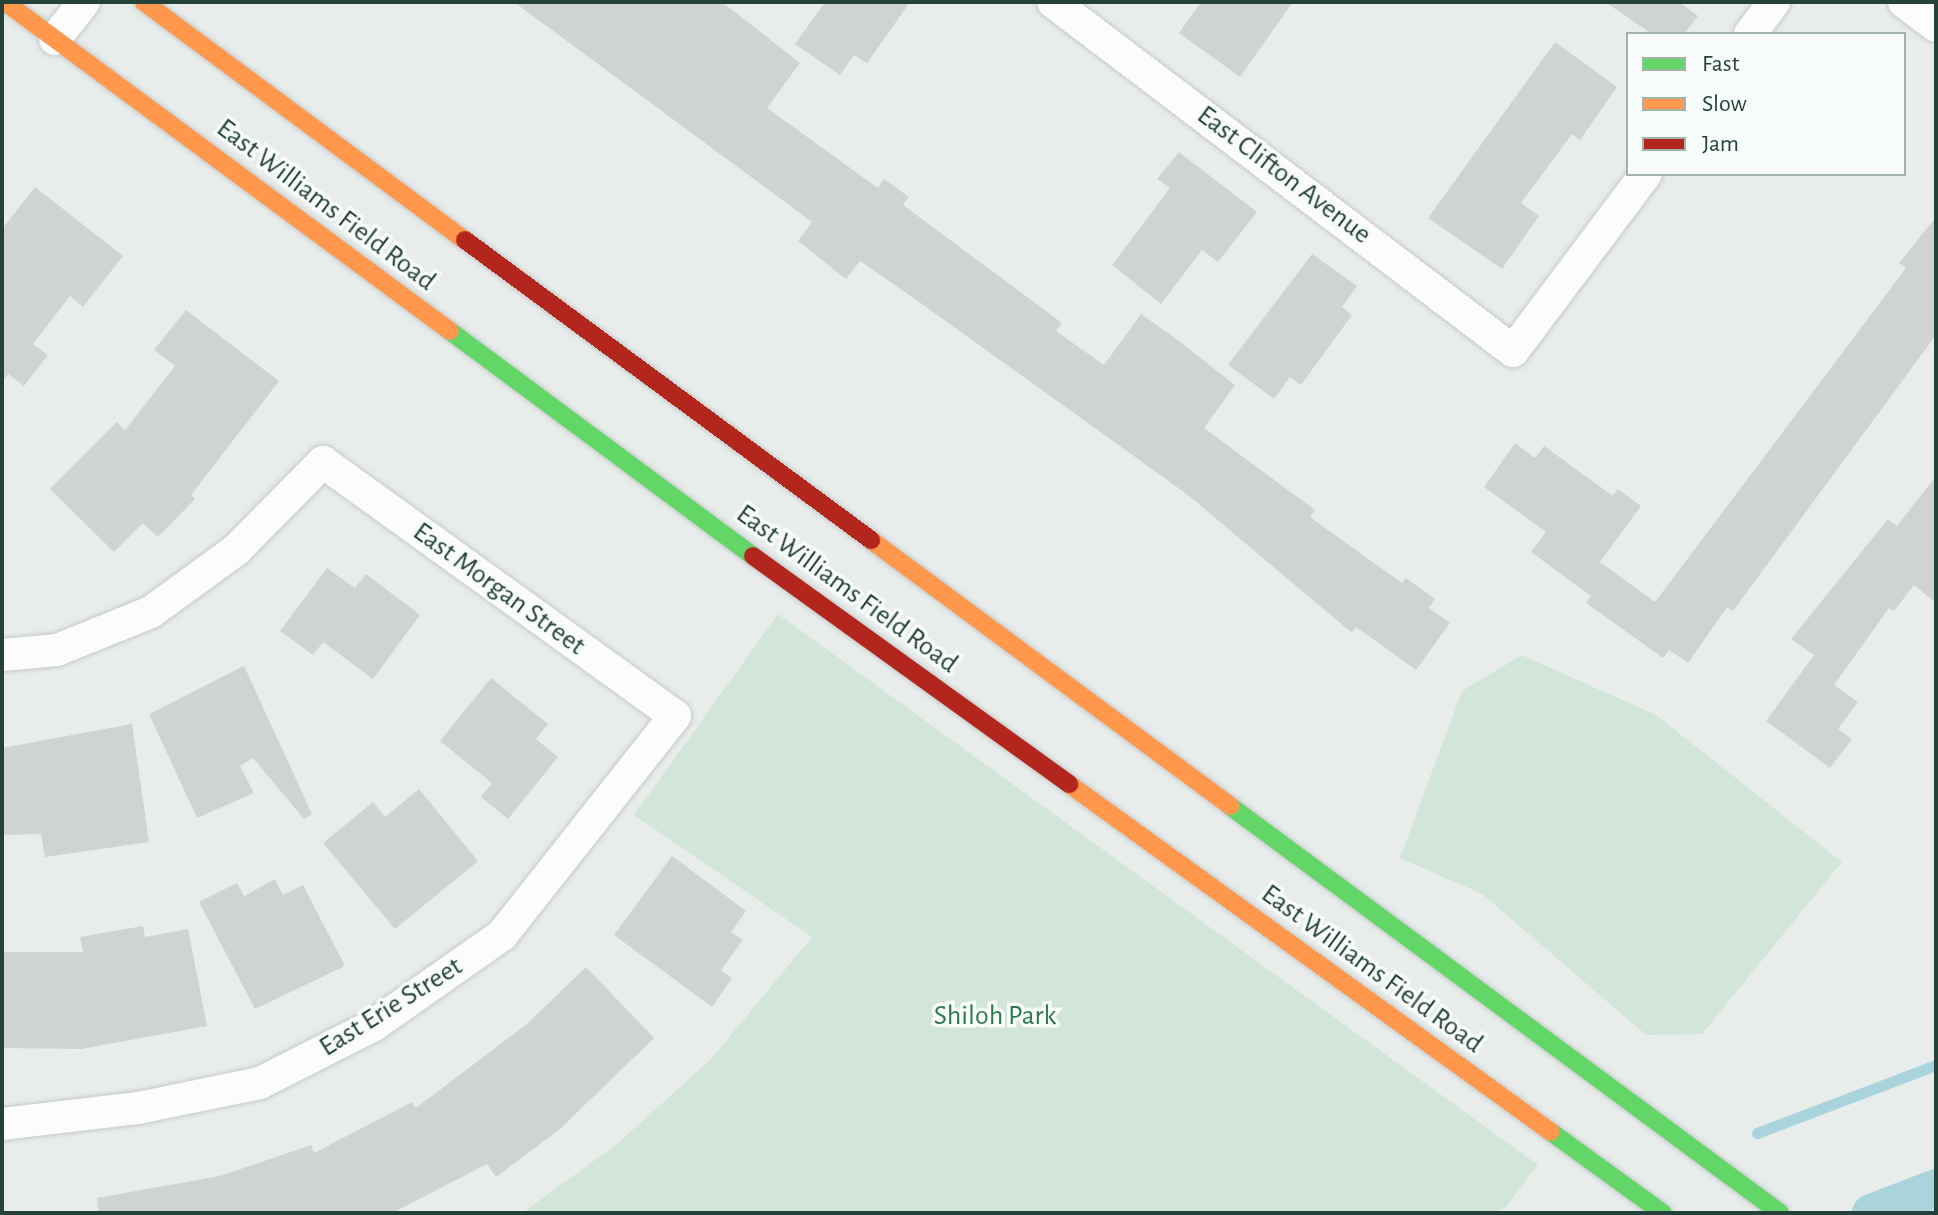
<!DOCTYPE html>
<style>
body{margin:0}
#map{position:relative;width:1938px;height:1215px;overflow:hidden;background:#e8edeb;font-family:"Alegreya Sans",sans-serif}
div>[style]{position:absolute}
.green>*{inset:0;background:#d1e6d8}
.stream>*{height:11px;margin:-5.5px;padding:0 5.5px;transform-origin:5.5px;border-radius:5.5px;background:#a9d4db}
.canal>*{height:38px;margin:-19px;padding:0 19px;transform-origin:19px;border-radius:19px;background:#a9d4db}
.building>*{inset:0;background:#cfd4d2}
.roads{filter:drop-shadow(0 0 2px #c5cac8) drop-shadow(0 0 2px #c5cac8)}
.street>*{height:32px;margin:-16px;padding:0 16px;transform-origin:16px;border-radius:16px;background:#fcfcfc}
.fast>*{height:18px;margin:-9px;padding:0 9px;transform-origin:9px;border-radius:9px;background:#63d668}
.slow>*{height:18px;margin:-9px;padding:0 9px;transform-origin:9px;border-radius:9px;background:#ff974d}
.jam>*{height:18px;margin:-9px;padding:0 9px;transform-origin:9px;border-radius:9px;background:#b3261e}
span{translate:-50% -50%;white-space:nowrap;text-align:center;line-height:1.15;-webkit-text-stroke:7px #f7fbf9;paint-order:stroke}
.street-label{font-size:28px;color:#24423a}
.park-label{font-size:28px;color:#2d7a4b}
.frame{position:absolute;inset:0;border:4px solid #24423a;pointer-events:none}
.legend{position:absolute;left:1626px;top:32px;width:280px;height:144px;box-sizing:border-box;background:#f7fbf9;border:2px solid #a3b1ad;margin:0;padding:10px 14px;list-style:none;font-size:24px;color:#24423a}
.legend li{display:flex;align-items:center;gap:16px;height:40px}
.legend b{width:40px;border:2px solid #a3b1ad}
</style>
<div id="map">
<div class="green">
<div style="clip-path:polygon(778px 614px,1538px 1165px,1505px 1208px,1493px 1213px,522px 1213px,617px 1144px,711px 1059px,812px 937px,634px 815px)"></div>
<div style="clip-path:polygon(1522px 655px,1656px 715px,1842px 862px,1702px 1034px,1646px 1035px,1482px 894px,1400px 858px,1462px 691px)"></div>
</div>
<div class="stream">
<div style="left:1757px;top:1133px;width:191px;rotate:-20.8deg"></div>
</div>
<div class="canal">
<div style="left:1871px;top:1213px;width:70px;rotate:-21deg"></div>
</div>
<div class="building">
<div style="clip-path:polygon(514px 2px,722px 2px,800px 63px,767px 108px,878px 188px,884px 179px,909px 197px,903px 205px,1062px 323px,1056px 331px,1104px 365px,1141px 314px,1175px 338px,1235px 385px,1204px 428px,1315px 510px,1310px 517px,1402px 583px,1406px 578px,1435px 599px,1429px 608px,1450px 623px,1416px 670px,1356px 627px,1352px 633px,1188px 495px,922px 304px,860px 261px,846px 279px,798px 241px,812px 222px)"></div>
<div style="clip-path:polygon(825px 2px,910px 2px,867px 63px,854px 55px,840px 75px,795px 44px)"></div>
<div style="clip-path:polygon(1201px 2px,1293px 2px,1240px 77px,1179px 33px)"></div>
<div style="clip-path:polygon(1605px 2px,1679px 2px,1698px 16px,1684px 34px,1652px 34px)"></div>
<div style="clip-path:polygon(1555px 42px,1617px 87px,1580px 140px,1572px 134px,1521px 203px,1539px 216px,1502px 269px,1428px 218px)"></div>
<div style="clip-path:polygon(1179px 152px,1257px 212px,1218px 262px,1202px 250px,1161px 304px,1112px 265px,1170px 188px,1157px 179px)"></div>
<div style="clip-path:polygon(35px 187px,123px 256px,83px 307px,70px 296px,33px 344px,48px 355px,24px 386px,8px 374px,2px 383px,2px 229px)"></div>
<div style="clip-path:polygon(1936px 217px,1936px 335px,1733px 611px,1727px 607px,1688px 663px,1669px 650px,1663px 658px,1586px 603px,1591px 596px,1531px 552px,1546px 532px,1484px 487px,1515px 443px,1535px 458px,1544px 446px,1613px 496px,1618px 489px,1641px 506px,1600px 562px,1655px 602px,1906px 268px,1899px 263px)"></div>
<div style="clip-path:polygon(1312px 254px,1357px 286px,1342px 307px,1352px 315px,1301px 385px,1290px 377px,1274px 399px,1228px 365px)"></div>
<div style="clip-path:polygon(186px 310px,279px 381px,191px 495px,195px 499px,158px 537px,143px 523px,114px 552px,50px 489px,117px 422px,125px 430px,175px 366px,154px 350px)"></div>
<div style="clip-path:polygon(1936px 476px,1936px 603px,1914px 585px,1894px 611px,1889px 608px,1834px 685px,1858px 702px,1838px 729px,1852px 739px,1830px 768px,1766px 721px,1814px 655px,1791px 639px,1888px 519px,1897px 526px)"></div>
<div style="clip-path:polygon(327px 568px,355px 588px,366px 574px,420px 615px,373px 679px,323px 642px,313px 655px,280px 631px)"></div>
<div style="clip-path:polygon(244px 666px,312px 814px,304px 819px,253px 758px,240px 766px,254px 793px,197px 818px,149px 714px)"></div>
<div style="clip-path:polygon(491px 678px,548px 724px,536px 739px,558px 757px,508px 819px,481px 797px,492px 783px,440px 741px)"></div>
<div style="clip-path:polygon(132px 724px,149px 842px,45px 857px,41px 834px,2px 835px,2px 748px)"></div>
<div style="clip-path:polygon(419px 789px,478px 861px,395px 929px,323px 843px,373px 802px,385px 817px)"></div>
<div style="clip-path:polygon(672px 856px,746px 911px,731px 932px,743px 940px,721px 970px,732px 978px,712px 1007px,614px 935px)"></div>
<div style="clip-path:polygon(275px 879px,283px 895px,303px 885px,345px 966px,255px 1009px,199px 902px,237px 883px,244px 896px)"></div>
<div style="clip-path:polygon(143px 926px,145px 937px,188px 929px,207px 1026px,81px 1049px,2px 1048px,2px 952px,83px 952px,80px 937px)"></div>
<div style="clip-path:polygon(586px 967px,654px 1038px,560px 1129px,496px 1177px,487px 1164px,392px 1213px,98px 1213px,97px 1198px,220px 1176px,311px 1145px,314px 1153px,412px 1102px,416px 1108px,528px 1023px)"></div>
</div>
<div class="roads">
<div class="street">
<div style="left:1053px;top:2px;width:577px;rotate:37.19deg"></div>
<div style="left:1513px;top:351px;width:221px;rotate:-53.1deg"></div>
<div style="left:1904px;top:2px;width:40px;rotate:37deg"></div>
<div style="left:1750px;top:34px;width:40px;rotate:-53deg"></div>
<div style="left:55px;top:39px;width:47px;rotate:-51.9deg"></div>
<div style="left:2px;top:655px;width:55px;rotate:-5.2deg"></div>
<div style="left:57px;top:650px;width:101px;rotate:-22deg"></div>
<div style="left:151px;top:612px;width:105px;rotate:-36.1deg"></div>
<div style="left:236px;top:550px;width:124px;rotate:-45.3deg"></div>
<div style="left:323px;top:462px;width:434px;rotate:35.8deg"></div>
<div style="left:675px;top:716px;width:279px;rotate:128.3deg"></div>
<div style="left:502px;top:935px;width:156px;rotate:144.9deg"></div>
<div style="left:374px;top:1025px;width:128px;rotate:153deg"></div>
<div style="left:260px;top:1083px;width:125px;rotate:168.4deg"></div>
<div style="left:138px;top:1108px;width:137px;rotate:173.3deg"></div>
</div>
<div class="fast">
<div style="left:450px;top:331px;width:377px;rotate:36.6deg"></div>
<div style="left:1230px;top:806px;width:684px;rotate:36.5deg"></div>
<div style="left:1551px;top:1132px;width:138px;rotate:35.9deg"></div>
</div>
<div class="slow">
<div style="left:5px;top:2px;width:553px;rotate:36.48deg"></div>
<div style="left:144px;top:2px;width:400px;rotate:36.6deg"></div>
<div style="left:871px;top:540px;width:447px;rotate:36.5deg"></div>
<div style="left:1069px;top:784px;width:594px;rotate:35.83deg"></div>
</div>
<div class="jam">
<div style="left:465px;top:240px;width:505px;rotate:36.46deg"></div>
<div style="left:753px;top:556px;width:390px;rotate:35.8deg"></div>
</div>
</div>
<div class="street-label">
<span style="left:1284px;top:175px;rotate:37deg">East Clifton Avenue</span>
<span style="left:326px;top:205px;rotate:37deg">East Williams Field Road</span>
<span style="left:499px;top:589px;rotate:36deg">East Morgan Street</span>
<span style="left:847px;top:589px;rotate:36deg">East Williams Field Road</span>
<span style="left:1372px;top:969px;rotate:36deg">East Williams Field Road</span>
<span style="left:391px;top:1007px;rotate:-32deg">East Erie Street</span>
</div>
<div class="park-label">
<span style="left:995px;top:1016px">Shiloh Park</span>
</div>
<div class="frame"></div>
<ul class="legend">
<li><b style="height:10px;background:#63d668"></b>Fast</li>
<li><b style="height:10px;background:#ff974d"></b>Slow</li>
<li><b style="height:10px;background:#b3261e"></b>Jam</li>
</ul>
</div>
